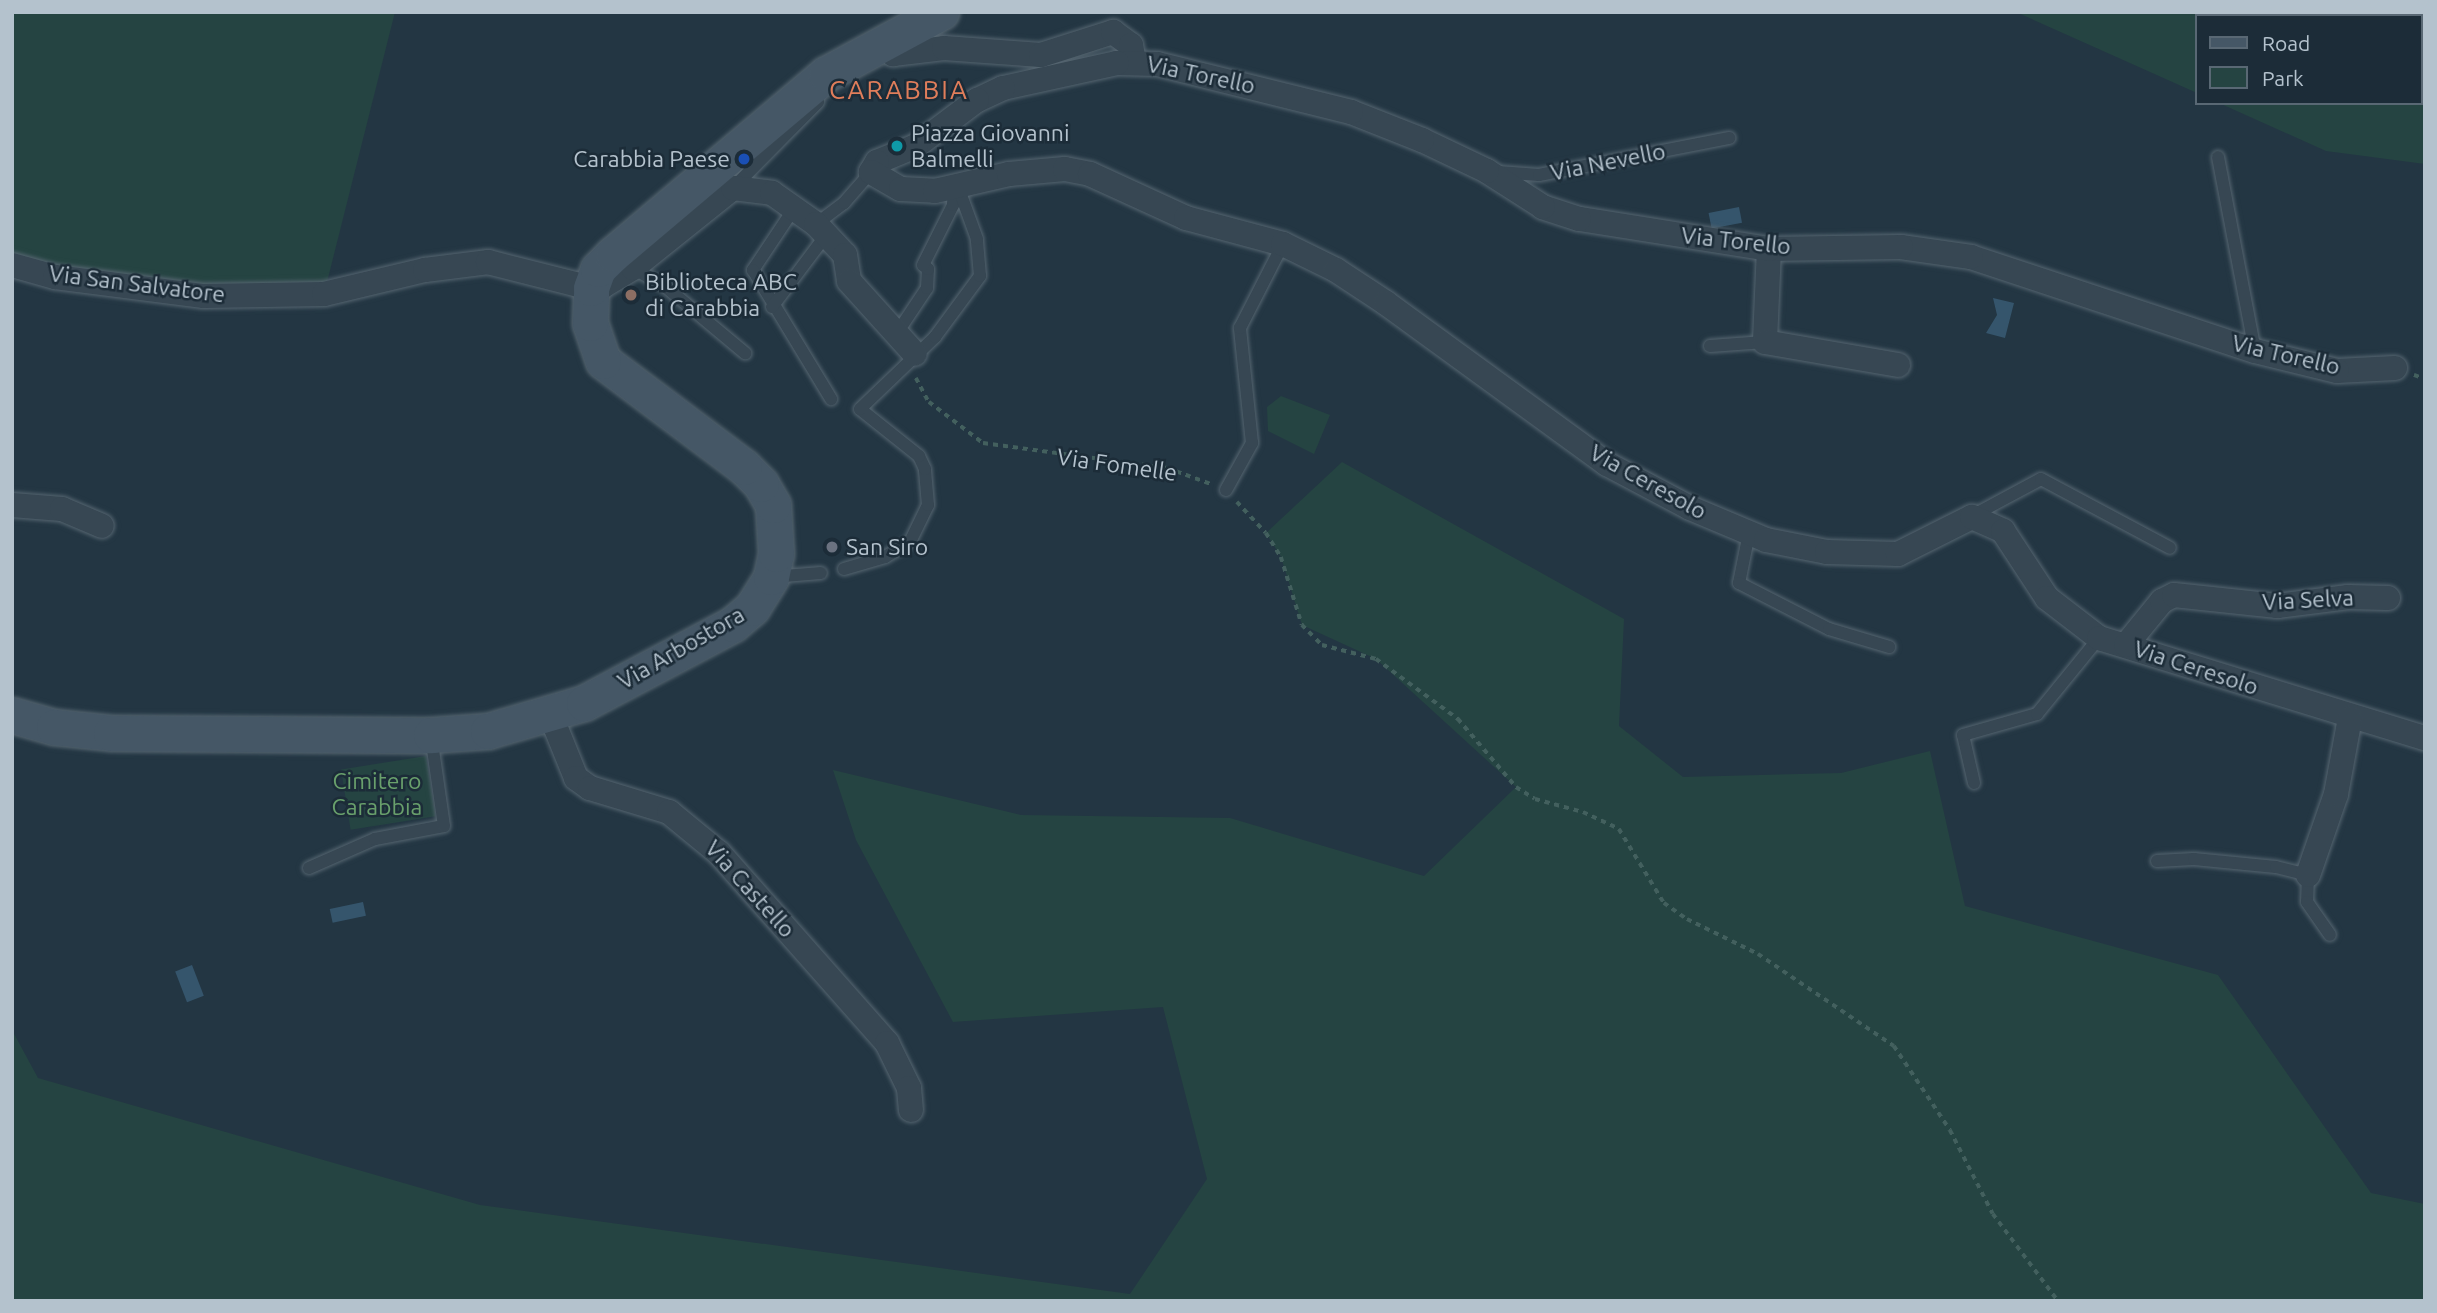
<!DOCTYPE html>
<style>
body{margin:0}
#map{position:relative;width:2437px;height:1313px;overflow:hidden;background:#233643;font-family:Ubuntu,sans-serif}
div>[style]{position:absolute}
.green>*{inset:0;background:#254442;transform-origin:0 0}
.water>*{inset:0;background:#35556c;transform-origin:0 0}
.path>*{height:3.5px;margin-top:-1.75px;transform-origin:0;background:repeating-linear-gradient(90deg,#43605e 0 5px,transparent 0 10px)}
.roads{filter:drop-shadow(0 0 2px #556570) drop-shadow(0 0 2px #556570)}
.lane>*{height:12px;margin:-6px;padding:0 6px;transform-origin:6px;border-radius:6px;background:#374753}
.street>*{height:24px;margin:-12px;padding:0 12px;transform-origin:12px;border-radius:12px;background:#374753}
.secondary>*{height:35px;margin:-17.5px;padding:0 17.5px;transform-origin:17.5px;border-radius:17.5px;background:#455766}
.dots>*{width:19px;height:19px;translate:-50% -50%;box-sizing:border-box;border:4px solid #1c2c38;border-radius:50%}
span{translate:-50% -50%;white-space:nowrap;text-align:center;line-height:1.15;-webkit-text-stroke:5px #1c2c38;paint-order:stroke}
.street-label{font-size:23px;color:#b4c2cd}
.poi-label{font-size:23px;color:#b4c2cd}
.left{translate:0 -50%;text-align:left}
.right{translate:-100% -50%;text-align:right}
.park-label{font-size:23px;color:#69a06c}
.quarter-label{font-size:26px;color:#e17e5b;letter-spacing:2px}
.frame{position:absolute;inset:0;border:14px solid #b4c2cd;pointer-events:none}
.legend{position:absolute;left:2195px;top:14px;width:228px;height:91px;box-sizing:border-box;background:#1c2c38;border:2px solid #596874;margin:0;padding:9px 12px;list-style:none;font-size:21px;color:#b4c2cd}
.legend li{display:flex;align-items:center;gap:14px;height:35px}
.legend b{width:35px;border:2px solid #596874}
</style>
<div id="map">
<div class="green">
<div style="clip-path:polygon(12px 12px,395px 12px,324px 294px,204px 296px,12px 265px)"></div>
<div style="clip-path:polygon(2016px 12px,2425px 12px,2425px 164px,2326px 151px,2219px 103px,2421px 103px,2421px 16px,2197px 16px,2197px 93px)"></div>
<div style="clip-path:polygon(1281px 396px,1330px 415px,1314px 454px,1268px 431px,1267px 407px)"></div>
<div style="clip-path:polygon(1342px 462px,1624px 619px,1619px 726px,1683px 777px,1841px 773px,1930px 751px,1965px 906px,2218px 975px,2371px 1193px,2425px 1204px,2425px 1301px,12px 1301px,12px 1030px,38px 1078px,480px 1205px,1130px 1294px,1207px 1179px,1163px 1007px,953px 1022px,856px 840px,833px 770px,1021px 815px,1230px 818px,1424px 876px,1516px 787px,1376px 659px,1302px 625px,1281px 557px,1266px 533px)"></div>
<div style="left:426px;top:756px;width:61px;height:86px;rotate:81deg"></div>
</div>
<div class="water">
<div style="left:1739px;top:207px;width:16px;height:31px;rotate:79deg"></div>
<div style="clip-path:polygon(1993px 298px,2014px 303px,2005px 338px,1986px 333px,1997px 315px)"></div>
<div style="left:363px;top:902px;width:14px;height:34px;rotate:78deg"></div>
<div style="left:192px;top:965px;width:33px;height:18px;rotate:69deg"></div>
</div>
<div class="path">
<div style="left:2414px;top:375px;width:12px;rotate:20deg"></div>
<div style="left:916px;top:378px;width:27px;rotate:62deg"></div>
<div style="left:929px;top:402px;width:68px;rotate:37.2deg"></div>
<div style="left:983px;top:443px;width:186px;rotate:7.7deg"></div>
<div style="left:1167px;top:468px;width:47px;rotate:20deg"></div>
<div style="left:1237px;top:502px;width:42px;rotate:46.9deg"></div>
<div style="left:1266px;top:533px;width:28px;rotate:58deg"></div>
<div style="left:1281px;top:557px;width:71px;rotate:72.8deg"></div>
<div style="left:1302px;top:625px;width:28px;rotate:45deg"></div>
<div style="left:1322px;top:645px;width:56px;rotate:14.5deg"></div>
<div style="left:1376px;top:659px;width:102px;rotate:36.2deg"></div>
<div style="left:1458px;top:719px;width:89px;rotate:49.5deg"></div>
<div style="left:1516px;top:787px;width:22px;rotate:32deg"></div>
<div style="left:1535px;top:799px;width:50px;rotate:15.2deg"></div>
<div style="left:1583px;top:812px;width:40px;rotate:25deg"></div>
<div style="left:1619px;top:829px;width:87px;rotate:58.7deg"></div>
<div style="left:1664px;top:903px;width:28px;rotate:35deg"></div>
<div style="left:1687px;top:919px;width:79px;rotate:26.2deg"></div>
<div style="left:1758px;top:954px;width:164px;rotate:34.1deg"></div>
<div style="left:1894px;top:1046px;width:101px;rotate:56.3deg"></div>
<div style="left:1950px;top:1130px;width:94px;rotate:62.9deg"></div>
<div style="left:1993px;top:1214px;width:109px;rotate:53.2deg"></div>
</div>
<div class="roads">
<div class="lane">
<div style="left:2218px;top:157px;width:197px;rotate:79.2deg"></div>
<div style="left:1498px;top:172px;width:41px;rotate:4.2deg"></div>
<div style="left:1539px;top:175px;width:194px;rotate:-11deg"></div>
<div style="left:733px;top:188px;width:121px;rotate:-45.3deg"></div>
<div style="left:795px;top:207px;width:76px;rotate:123.7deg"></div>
<div style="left:753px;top:270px;width:151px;rotate:58.8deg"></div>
<div style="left:816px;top:224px;width:35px;rotate:-37deg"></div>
<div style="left:844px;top:203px;width:41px;rotate:-48.9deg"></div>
<div style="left:633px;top:268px;width:39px;rotate:30deg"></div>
<div style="left:667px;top:288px;width:102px;rotate:39.8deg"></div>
<div style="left:772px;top:307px;width:90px;rotate:-53.1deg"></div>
<div style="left:897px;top:333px;width:54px;rotate:-56.3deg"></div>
<div style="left:927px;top:288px;width:19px;rotate:-87deg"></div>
<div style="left:928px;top:269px;width:6px;rotate:-141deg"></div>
<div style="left:923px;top:265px;width:67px;rotate:-63.4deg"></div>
<div style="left:953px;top:205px;width:19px;rotate:-87deg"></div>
<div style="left:1710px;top:346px;width:55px;rotate:-4.2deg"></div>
<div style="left:1226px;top:490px;width:54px;rotate:-61deg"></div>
<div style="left:1252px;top:443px;width:116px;rotate:-96deg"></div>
<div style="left:1240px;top:328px;width:94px;rotate:-62.9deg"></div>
<div style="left:1972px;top:516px;width:78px;rotate:-28.2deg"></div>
<div style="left:2041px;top:479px;width:146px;rotate:28.1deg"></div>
<div style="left:1749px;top:533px;width:51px;rotate:101.3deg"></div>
<div style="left:1739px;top:583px;width:101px;rotate:27.1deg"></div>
<div style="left:1829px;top:629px;width:63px;rotate:16.7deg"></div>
<div style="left:844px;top:569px;width:43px;rotate:-16.3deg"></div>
<div style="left:885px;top:557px;width:29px;rotate:-31deg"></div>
<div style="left:910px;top:542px;width:41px;rotate:-64.1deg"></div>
<div style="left:928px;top:505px;width:36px;rotate:-95deg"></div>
<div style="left:925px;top:469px;width:14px;rotate:-115deg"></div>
<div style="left:919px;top:456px;width:75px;rotate:-141.5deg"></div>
<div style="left:860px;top:409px;width:104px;rotate:-43.8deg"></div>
<div style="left:935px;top:337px;width:76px;rotate:-53.6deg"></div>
<div style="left:980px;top:276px;width:37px;rotate:-95deg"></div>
<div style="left:977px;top:239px;width:59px;rotate:-110deg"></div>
<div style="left:772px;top:577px;width:49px;rotate:-4.7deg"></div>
<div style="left:1974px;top:783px;width:49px;rotate:-102.9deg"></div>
<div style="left:1963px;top:735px;width:77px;rotate:-15.8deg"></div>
<div style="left:2037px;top:714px;width:98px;rotate:-50.8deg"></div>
<div style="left:2157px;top:861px;width:37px;rotate:-3deg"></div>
<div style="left:2194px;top:859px;width:82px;rotate:5.6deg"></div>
<div style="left:2276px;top:867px;width:33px;rotate:14deg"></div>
<div style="left:2308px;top:875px;width:27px;rotate:92deg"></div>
<div style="left:2307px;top:902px;width:40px;rotate:55.1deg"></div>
<div style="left:309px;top:868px;width:72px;rotate:-23.7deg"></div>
<div style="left:375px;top:839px;width:70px;rotate:-10.7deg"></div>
<div style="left:444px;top:826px;width:91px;rotate:-98.2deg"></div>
</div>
<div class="street">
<div style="left:880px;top:42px;width:18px;rotate:43deg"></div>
<div style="left:893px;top:54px;width:51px;rotate:-6.7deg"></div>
<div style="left:944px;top:48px;width:97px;rotate:4.1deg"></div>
<div style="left:1041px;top:55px;width:76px;rotate:-17.7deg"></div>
<div style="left:1113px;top:32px;width:22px;rotate:36deg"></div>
<div style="left:1131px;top:45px;width:17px;rotate:80deg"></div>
<div style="left:1769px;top:249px;width:93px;rotate:92.5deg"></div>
<div style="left:1765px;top:342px;width:135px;rotate:9.8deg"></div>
<div style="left:12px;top:265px;width:45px;rotate:15.6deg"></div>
<div style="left:55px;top:277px;width:150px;rotate:7.3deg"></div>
<div style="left:204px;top:296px;width:120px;rotate:-1deg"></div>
<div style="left:324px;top:294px;width:104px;rotate:-13.4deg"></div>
<div style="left:425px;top:270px;width:64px;rotate:-7.2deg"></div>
<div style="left:488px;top:262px;width:106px;rotate:14.2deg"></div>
<div style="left:591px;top:288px;width:12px;rotate:-9deg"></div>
<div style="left:603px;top:286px;width:35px;rotate:-31deg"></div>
<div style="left:633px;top:268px;width:128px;rotate:-38.7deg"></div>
<div style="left:733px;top:188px;width:39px;rotate:7deg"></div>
<div style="left:772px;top:193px;width:54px;rotate:35.2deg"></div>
<div style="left:816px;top:224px;width:42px;rotate:46.9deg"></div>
<div style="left:845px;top:255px;width:26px;rotate:81deg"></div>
<div style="left:849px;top:281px;width:98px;rotate:47.9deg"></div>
<div style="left:2395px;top:368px;width:58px;rotate:177deg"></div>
<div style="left:2337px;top:371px;width:84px;rotate:-166.3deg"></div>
<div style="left:2255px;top:351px;width:299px;rotate:-161.7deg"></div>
<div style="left:1971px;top:257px;width:71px;rotate:-171.9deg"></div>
<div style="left:1901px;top:247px;width:132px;rotate:179.1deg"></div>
<div style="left:1769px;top:249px;width:192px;rotate:-171deg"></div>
<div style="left:1579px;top:219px;width:38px;rotate:-162deg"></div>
<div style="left:1543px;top:207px;width:67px;rotate:-147.3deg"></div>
<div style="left:1487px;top:171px;width:72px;rotate:-154.5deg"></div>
<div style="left:1422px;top:140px;width:76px;rotate:-158.5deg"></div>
<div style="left:1351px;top:112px;width:200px;rotate:-166.1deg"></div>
<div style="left:1157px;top:64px;width:40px;rotate:-178.6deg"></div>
<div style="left:1117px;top:63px;width:117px;rotate:167.6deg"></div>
<div style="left:1003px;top:88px;width:29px;rotate:155deg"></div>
<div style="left:977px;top:100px;width:76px;rotate:143deg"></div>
<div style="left:916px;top:146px;width:42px;rotate:157.7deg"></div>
<div style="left:877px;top:162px;width:12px;rotate:121deg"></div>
<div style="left:871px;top:172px;width:34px;rotate:30deg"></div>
<div style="left:901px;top:189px;width:34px;rotate:3deg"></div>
<div style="left:935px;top:191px;width:76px;rotate:-12.9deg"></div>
<div style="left:1009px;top:174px;width:56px;rotate:-5.1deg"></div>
<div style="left:1065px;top:169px;width:25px;rotate:11deg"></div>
<div style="left:1090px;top:174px;width:106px;rotate:24.6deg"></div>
<div style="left:1186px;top:218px;width:100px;rotate:15deg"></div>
<div style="left:1283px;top:244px;width:59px;rotate:26.1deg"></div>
<div style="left:1336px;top:270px;width:60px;rotate:33.4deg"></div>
<div style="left:1386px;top:303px;width:273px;rotate:36.1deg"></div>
<div style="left:1607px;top:464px;width:94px;rotate:27.9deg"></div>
<div style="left:1690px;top:508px;width:82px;rotate:22.8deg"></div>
<div style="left:1766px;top:540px;width:62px;rotate:11.1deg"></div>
<div style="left:1827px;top:552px;width:71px;rotate:1.6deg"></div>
<div style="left:1898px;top:554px;width:83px;rotate:-26.6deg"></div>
<div style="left:1972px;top:517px;width:34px;rotate:24deg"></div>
<div style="left:2003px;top:531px;width:80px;rotate:56.7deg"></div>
<div style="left:2047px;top:598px;width:66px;rotate:37.6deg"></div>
<div style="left:2099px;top:638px;width:341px;rotate:17.1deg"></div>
<div style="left:12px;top:505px;width:50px;rotate:4.6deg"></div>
<div style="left:62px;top:509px;width:43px;rotate:23deg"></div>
<div style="left:2126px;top:645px;width:57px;rotate:-50.7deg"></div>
<div style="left:2162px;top:601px;width:13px;rotate:-27deg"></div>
<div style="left:2174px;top:595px;width:104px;rotate:6.1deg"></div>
<div style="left:2277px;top:606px;width:72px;rotate:-7.2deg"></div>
<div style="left:2348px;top:597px;width:40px;rotate:1.4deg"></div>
<div style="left:551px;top:716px;width:67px;rotate:68deg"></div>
<div style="left:576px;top:778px;width:17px;rotate:36deg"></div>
<div style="left:590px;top:788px;width:83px;rotate:16.9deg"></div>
<div style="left:669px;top:812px;width:65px;rotate:39.4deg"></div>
<div style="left:719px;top:853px;width:254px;rotate:48.5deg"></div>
<div style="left:887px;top:1043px;width:50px;rotate:63.9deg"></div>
<div style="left:909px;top:1088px;width:22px;rotate:85deg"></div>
<div style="left:2308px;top:875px;width:86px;rotate:-70.9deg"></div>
<div style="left:2336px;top:794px;width:77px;rotate:-79.6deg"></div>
</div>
<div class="secondary">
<div style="left:12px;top:715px;width:44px;rotate:15.9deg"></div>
<div style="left:54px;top:727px;width:57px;rotate:6deg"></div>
<div style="left:111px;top:733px;width:320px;rotate:0.4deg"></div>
<div style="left:431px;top:735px;width:57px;rotate:-4deg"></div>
<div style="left:488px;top:731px;width:100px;rotate:-16.3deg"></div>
<div style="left:584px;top:703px;width:169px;rotate:-27.9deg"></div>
<div style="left:733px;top:624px;width:25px;rotate:-40deg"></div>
<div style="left:752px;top:608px;width:36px;rotate:-58deg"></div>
<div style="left:771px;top:577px;width:24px;rotate:-78deg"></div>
<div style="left:776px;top:554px;width:49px;rotate:-93.5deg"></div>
<div style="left:773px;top:505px;width:24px;rotate:-120deg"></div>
<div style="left:761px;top:484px;width:24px;rotate:-135deg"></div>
<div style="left:744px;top:467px;width:176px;rotate:-143.1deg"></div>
<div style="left:603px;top:361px;width:40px;rotate:-108.9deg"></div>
<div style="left:590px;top:323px;width:35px;rotate:-88deg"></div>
<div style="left:591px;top:288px;width:20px;rotate:-70deg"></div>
<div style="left:598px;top:269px;width:21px;rotate:-45deg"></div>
<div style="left:613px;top:254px;width:279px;rotate:-40.2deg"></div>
<div style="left:826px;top:74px;width:131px;rotate:-28.3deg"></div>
</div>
</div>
<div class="dots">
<div style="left:897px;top:146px;background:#0f9aa8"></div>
<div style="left:744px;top:159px;background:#1a4fb4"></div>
<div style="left:631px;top:295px;background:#8d6e63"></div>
<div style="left:832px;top:547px;background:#6b7280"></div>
</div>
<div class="street-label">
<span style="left:1201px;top:75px;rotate:12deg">Via Torello</span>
<span style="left:1608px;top:162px;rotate:-11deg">Via Nevello</span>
<span style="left:1736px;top:241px;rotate:6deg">Via Torello</span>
<span style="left:137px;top:284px;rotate:7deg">Via San Salvatore</span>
<span style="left:2286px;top:355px;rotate:13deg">Via Torello</span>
<span style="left:1117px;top:465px;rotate:8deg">Via Fomelle</span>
<span style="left:1648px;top:482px;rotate:29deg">Via Ceresolo</span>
<span style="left:2308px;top:600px;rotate:-3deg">Via Selva</span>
<span style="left:681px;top:648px;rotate:-30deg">Via Arbostora</span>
<span style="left:2196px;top:668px;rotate:18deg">Via Ceresolo</span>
<span style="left:750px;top:889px;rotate:48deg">Via Castello</span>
</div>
<div class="poi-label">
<span class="left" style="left:911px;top:146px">Piazza Giovanni<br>Balmelli</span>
<span class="right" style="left:730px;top:159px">Carabbia Paese</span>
<span class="left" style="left:645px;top:295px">Biblioteca ABC<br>di Carabbia</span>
<span class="left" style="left:846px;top:547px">San Siro</span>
</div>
<div class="park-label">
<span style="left:377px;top:794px">Cimitero<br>Carabbia</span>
</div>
<div class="quarter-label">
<span style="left:899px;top:90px">CARABBIA</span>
</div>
<div class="frame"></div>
<ul class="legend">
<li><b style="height:9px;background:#455766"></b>Road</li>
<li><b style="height:19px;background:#254442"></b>Park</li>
</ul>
</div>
